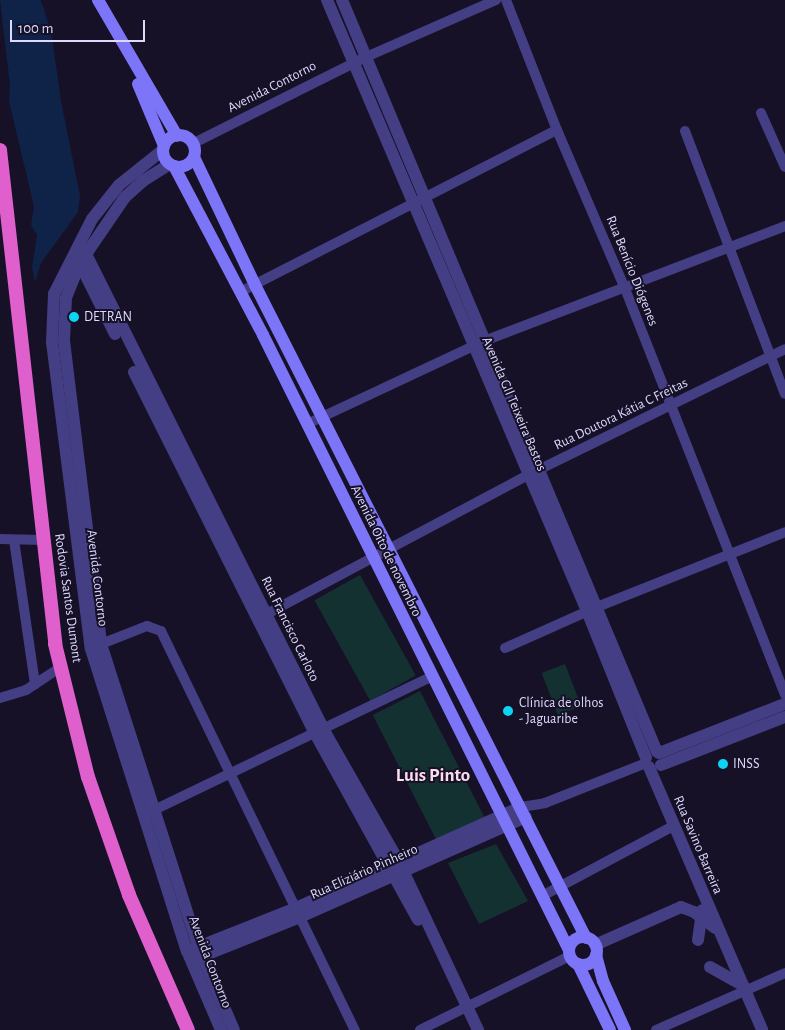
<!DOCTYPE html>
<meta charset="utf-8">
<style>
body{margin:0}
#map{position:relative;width:785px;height:1030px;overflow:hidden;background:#161127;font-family:"Alegreya Sans",sans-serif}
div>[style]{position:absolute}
.green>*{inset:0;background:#143131;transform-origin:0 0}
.water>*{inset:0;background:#0f2248}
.minor>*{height:10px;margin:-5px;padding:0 5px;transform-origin:5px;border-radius:5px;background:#443e84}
.tertiary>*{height:12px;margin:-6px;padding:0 6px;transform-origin:6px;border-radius:6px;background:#443e84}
.secondary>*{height:12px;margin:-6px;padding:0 6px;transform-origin:6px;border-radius:6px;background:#7d75f8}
.secondary>.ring{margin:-6px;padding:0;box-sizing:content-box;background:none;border:12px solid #7d75f8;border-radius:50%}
.trunk>*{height:14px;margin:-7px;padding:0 7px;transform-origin:7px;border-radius:7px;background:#df60cc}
.dots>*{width:14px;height:14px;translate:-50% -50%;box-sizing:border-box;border:2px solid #161127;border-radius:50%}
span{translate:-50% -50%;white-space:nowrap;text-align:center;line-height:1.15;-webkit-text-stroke:4px #161127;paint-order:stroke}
.street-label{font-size:14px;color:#ded9fd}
.poi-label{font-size:14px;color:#ded9fd}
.left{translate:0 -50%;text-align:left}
.district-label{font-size:19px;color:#fddbef;font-weight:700}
.scale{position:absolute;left:10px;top:20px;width:135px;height:22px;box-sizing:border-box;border:2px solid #ded9fd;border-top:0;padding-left:6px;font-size:15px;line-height:18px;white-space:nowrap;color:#ded9fd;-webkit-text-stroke:4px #161127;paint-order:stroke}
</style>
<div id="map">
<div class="green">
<div style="left:360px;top:575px;width:115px;height:52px;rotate:61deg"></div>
<div style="left:565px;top:664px;width:45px;height:25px;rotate:69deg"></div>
<div style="left:420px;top:691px;width:146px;height:53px;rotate:63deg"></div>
<div style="clip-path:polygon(496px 844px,528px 901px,479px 924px,448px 863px)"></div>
</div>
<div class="water">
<div style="clip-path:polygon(0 0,40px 0,43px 6px,52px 37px,61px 101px,80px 196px,78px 212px,41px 263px,35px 282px,32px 268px,37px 235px,31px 225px,34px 207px,9px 101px,10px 85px)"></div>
</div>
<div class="minor">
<div style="left:506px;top:0;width:140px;rotate:68.6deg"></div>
<div style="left:557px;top:130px;width:170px;rotate:66.8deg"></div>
<div style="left:624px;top:286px;width:439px;rotate:68.5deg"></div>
<div style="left:761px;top:113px;width:59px;rotate:66deg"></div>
<div style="left:685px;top:131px;width:281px;rotate:69.2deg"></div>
<div style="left:192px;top:144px;width:195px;rotate:-26.6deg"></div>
<div style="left:366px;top:57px;width:142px;rotate:-23.7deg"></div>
<div style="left:240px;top:292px;width:356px;rotate:-27.1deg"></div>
<div style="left:307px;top:424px;width:195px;rotate:-25.1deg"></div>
<div style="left:484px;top:341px;width:322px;rotate:-20.9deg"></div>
<div style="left:0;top:539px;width:43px;rotate:1.3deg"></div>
<div style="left:14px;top:540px;width:146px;rotate:81.7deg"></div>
<div style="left:261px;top:617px;width:302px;rotate:-28deg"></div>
<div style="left:528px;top:475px;width:286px;rotate:-26.1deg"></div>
<div style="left:96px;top:646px;width:55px;rotate:-21.4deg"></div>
<div style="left:147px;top:626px;width:15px;rotate:20deg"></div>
<div style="left:161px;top:631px;width:444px;rotate:64.1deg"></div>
<div style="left:505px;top:648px;width:101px;rotate:-24deg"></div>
<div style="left:597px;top:607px;width:202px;rotate:-21.7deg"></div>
<div style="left:0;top:698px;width:27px;rotate:-17deg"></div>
<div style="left:26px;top:690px;width:42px;rotate:-33.3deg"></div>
<div style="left:521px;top:807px;width:24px;rotate:-9deg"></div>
<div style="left:545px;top:803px;width:109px;rotate:-21.6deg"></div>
<div style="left:152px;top:811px;width:311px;rotate:-25.7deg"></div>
<div style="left:544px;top:895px;width:146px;rotate:-28.1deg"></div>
<div style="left:420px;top:1030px;width:167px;rotate:-26.3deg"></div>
<div style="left:656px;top:1030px;width:141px;rotate:-23.8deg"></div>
</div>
<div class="tertiary">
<div style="left:327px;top:0;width:664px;rotate:66.95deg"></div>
<div style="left:587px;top:611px;width:158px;rotate:68.1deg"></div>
<div style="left:342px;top:0;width:815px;rotate:67.27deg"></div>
<div style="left:163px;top:150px;width:56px;rotate:141.5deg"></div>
<div style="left:119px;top:185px;width:43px;rotate:128.5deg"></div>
<div style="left:92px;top:219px;width:84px;rotate:116.9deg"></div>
<div style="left:54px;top:294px;width:48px;rotate:92.4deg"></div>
<div style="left:52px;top:342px;width:309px;rotate:82.8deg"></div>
<div style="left:91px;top:649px;width:317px;rotate:72.4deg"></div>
<div style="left:187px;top:951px;width:86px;rotate:66.7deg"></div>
<div style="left:170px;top:164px;width:31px;rotate:148deg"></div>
<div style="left:144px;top:180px;width:25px;rotate:138deg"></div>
<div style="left:125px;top:197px;width:80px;rotate:124.3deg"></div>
<div style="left:80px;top:263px;width:38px;rotate:112deg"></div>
<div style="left:66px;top:298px;width:43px;rotate:92.7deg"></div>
<div style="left:64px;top:341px;width:305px;rotate:83deg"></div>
<div style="left:101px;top:644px;width:318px;rotate:72.2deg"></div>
<div style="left:198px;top:947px;width:90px;rotate:66.6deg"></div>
<div style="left:83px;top:248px;width:543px;rotate:63.43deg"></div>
<div style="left:326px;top:734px;width:147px;rotate:60.3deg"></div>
<div style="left:399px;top:862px;width:186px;rotate:64.8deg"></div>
<div style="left:77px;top:258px;width:85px;rotate:63.4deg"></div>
<div style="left:134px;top:372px;width:406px;rotate:63.4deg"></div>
<div style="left:316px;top:735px;width:211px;rotate:61.1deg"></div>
<div style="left:659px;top:753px;width:135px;rotate:-21.3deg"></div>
<div style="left:661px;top:765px;width:133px;rotate:-21.2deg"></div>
<div style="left:649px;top:767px;width:286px;rotate:66.7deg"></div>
<div style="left:698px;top:940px;width:30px;rotate:-82deg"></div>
<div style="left:595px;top:945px;width:94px;rotate:-23.8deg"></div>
<div style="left:681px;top:907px;width:14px;rotate:21deg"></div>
<div style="left:694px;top:912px;width:26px;rotate:37deg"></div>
<div style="left:190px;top:950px;width:114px;rotate:-21.6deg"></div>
<div style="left:296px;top:908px;width:247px;rotate:-24.2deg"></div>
<div style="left:193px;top:960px;width:115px;rotate:-21.9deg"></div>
<div style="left:300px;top:917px;width:247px;rotate:-23.9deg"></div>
<div style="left:710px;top:967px;width:38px;rotate:29deg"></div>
</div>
<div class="secondary">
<div style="left:98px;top:0;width:157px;rotate:59.8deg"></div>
<div style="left:138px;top:84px;width:67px;rotate:67.2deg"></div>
<div class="ring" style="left:163px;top:135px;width:20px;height:20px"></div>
<div style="left:194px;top:157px;width:142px;rotate:64.5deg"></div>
<div style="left:255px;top:285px;width:732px;rotate:63.12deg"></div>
<div style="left:174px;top:166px;width:191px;rotate:62.2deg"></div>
<div style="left:263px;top:335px;width:687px;rotate:63.55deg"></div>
<div class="ring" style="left:569px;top:937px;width:16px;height:16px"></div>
<div style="left:596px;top:955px;width:27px;rotate:75deg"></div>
<div style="left:603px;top:981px;width:54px;rotate:65.8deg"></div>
<div style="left:578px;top:964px;width:73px;rotate:64.1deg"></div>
</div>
<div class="trunk">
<div style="left:0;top:150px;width:497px;rotate:83.6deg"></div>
<div style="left:55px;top:644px;width:137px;rotate:76.1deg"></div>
<div style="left:88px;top:777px;width:125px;rotate:70.8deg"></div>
<div style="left:129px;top:895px;width:147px;rotate:66.4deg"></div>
</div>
<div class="dots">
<div style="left:74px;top:317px;background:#0ed4f4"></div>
<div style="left:508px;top:711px;background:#0ed4f4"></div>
<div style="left:723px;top:764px;background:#0ed4f4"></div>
</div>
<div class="street-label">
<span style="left:272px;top:87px;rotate:-27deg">Avenida Contorno</span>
<span style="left:632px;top:271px;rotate:68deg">Rua Benício Diógenes</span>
<span style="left:514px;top:404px;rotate:67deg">Avenida GIl Teixeira Bastos</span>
<span style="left:621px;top:414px;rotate:-26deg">Rua Doutora Kátia C Freitas</span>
<span style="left:386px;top:551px;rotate:64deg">Avenida Oito de novembro</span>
<span style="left:97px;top:578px;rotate:83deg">Avenida Contorno</span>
<span style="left:68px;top:598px;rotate:82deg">Rodovia Santos Dumont</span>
<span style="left:290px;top:629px;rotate:64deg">Rua Francisco Carloto</span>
<span style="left:698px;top:845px;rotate:67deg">Rua Savino Barreira</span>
<span style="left:364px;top:872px;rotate:-24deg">Rua Eliziário Pinheiro</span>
<span style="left:210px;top:962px;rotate:69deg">Avenida Contorno</span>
</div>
<div class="poi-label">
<span class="left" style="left:84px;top:317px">DETRAN</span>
<span class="left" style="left:519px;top:711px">Clínica de olhos<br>- Jaguaribe</span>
<span class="left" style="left:733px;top:764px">INSS</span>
</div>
<div class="district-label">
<span style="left:433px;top:776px">Luis Pinto</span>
</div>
<div class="scale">100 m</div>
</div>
